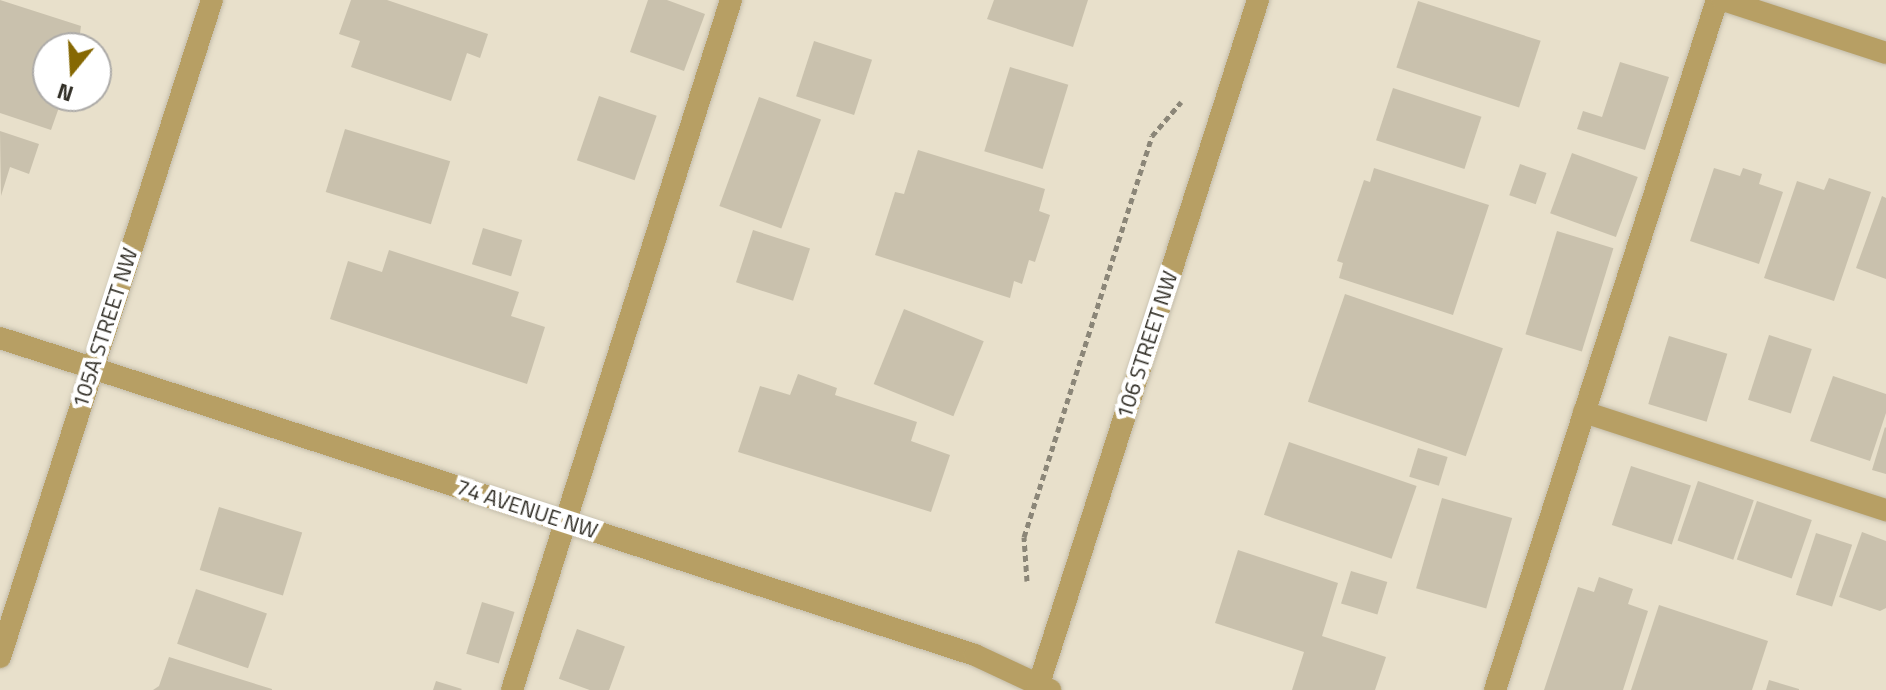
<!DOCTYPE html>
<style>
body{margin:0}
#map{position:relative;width:1886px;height:690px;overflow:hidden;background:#e8e0cb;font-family:"Titillium Web",sans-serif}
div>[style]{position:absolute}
.building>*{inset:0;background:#c9c1ad;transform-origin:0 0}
.path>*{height:5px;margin-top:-2.5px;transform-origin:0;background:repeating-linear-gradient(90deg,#8b8678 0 6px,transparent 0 10px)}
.roads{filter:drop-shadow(0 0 2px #c3bcaa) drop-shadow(0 0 2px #c3bcaa)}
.service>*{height:22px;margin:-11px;padding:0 11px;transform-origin:11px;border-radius:11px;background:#b79f64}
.minor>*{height:22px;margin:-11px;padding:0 11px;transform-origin:11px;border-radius:11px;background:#b79f64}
.tertiary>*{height:22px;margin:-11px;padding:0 11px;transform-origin:11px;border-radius:11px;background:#b79f64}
span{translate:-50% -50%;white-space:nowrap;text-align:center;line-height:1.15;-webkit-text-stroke:8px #fff;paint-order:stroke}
.street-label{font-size:22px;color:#312e26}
.north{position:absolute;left:32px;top:32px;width:80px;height:80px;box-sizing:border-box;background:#fff;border:2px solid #adaba8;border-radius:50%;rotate:198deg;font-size:22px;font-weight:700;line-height:32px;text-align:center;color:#312e26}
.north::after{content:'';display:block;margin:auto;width:28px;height:36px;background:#866803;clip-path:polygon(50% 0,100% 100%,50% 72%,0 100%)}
</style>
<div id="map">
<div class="building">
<div style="clip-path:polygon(0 0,81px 26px,78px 48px,48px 48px,48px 96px,63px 96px,51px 130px,0 113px)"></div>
<div style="clip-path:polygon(351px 0,387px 0,488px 34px,480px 58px,467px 53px,451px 101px,351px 67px,360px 41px,339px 34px)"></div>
<div style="clip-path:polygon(648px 0,667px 0,705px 14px,684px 71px,630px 52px)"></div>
<div style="clip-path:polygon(994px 0,1088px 0,1073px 47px,987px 19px)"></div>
<div style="left:1418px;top:1px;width:129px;height:70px;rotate:18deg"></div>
<div style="left:814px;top:41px;width:61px;height:58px;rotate:18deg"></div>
<div style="clip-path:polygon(1620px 62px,1669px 77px,1645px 150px,1577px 129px,1583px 111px,1602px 117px)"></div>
<div style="left:1010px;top:67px;width:61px;height:88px;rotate:17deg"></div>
<div style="left:1393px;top:88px;width:93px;height:55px;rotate:18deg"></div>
<div style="left:599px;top:96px;width:61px;height:68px;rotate:19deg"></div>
<div style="left:759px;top:97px;width:66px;height:116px;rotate:20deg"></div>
<div style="left:345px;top:129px;width:110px;height:66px;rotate:17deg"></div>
<div style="clip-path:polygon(0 131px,39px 144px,29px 174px,10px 167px,1px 196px)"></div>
<div style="clip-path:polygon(918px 150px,1045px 189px,1039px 211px,1050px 215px,1035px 262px,1029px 260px,1022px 284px,1014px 281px,1010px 298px,875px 255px,895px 192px,904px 194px)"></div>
<div style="left:1572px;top:153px;width:70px;height:64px;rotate:20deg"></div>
<div style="left:1520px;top:164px;width:28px;height:33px;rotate:19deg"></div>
<div style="clip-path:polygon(1374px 168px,1489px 205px,1453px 315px,1339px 278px,1343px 263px,1337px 261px,1364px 180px,1370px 182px)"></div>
<div style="clip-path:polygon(1714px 168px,1740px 176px,1743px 168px,1762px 174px,1759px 184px,1783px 192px,1759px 264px,1690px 241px)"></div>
<div style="clip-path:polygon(1829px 178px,1871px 192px,1834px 301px,1764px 278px,1797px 181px,1824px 190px)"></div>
<div style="clip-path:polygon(1882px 196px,1886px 198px,1886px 279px,1856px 268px)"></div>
<div style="left:483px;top:228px;width:41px;height:38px;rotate:17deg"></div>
<div style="left:753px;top:230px;width:60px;height:55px;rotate:18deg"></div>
<div style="left:1557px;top:231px;width:59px;height:108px;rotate:17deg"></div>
<div style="clip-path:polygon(389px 250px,519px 292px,511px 316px,545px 327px,527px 384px,330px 319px,348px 261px,382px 272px)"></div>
<div style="left:1345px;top:294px;width:167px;height:114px;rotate:19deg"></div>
<div style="left:904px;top:309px;width:86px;height:81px;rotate:22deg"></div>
<div style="left:1769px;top:335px;width:45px;height:68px;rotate:18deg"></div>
<div style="left:1669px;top:336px;width:61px;height:71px;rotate:17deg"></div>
<div style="clip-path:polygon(798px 374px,837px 388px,835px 395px,917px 422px,911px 441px,950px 455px,931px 512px,738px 452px,760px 386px,790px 395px)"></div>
<div style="clip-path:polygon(1833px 376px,1886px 394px,1886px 413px,1870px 461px,1810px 441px)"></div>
<div style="clip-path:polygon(1885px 427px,1886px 428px,1886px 474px,1872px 470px)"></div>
<div style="left:1289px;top:442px;width:135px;height:77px;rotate:19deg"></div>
<div style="left:1418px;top:448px;width:31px;height:30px;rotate:17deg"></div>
<div style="left:1631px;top:466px;width:63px;height:62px;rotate:18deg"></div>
<div style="left:1698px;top:481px;width:59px;height:63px;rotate:19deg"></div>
<div style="left:1442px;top:498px;width:73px;height:94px;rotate:16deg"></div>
<div style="left:1757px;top:501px;width:58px;height:62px;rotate:19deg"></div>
<div style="left:219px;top:507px;width:87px;height:66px;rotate:17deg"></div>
<div style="clip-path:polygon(1862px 532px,1886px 541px,1886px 608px,1880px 611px,1839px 597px)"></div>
<div style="left:1816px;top:533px;width:38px;height:65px;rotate:18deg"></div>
<div style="clip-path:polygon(1238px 550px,1338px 583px,1322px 636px,1386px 657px,1375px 690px,1292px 690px,1304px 652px,1215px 623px)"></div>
<div style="left:1351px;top:571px;width:38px;height:34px;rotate:17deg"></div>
<div style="clip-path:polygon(1599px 577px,1633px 589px,1628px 604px,1648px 611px,1623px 690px,1544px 690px,1578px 587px,1594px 592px)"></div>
<div style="left:196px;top:589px;width:75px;height:58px;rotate:19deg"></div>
<div style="left:482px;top:602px;width:34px;height:54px;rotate:17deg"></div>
<div style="clip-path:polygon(1659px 605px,1768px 641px,1752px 690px,1631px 690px)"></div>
<div style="left:577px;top:629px;width:51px;height:53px;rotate:20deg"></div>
<div style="clip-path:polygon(169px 657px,272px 689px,272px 690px,153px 690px,159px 686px)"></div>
<div style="clip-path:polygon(1769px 680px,1799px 689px,1799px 690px,1766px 690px)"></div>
<div style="clip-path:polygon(436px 681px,462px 689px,461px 690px,433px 690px)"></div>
</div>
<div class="path">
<div style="left:1027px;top:581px;width:44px;rotate:-93.9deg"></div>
<div style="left:1024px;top:537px;width:421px;rotate:-72.3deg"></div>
<div style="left:1152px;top:136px;width:45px;rotate:-49.5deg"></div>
</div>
<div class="roads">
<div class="service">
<div style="left:1584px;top:412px;width:318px;rotate:18deg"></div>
<div style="left:512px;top:690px;width:724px;rotate:-72.39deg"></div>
<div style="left:1495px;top:690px;width:725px;rotate:-72.16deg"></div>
</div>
<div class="minor">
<div style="left:1723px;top:0;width:171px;rotate:18deg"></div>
<div style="left:0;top:338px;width:1025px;rotate:18.01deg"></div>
<div style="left:975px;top:655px;width:83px;rotate:25deg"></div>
<div style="left:0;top:657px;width:690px;rotate:-72.12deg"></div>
</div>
<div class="tertiary">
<div style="left:1037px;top:690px;width:725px;rotate:-72.24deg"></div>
</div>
</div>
<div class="street-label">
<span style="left:105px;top:328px;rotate:-72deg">105A STREET NW</span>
<span style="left:1147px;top:345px;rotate:-72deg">106 STREET NW</span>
<span style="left:527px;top:509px;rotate:18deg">74 AVENUE NW</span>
</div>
<div class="north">N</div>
</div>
